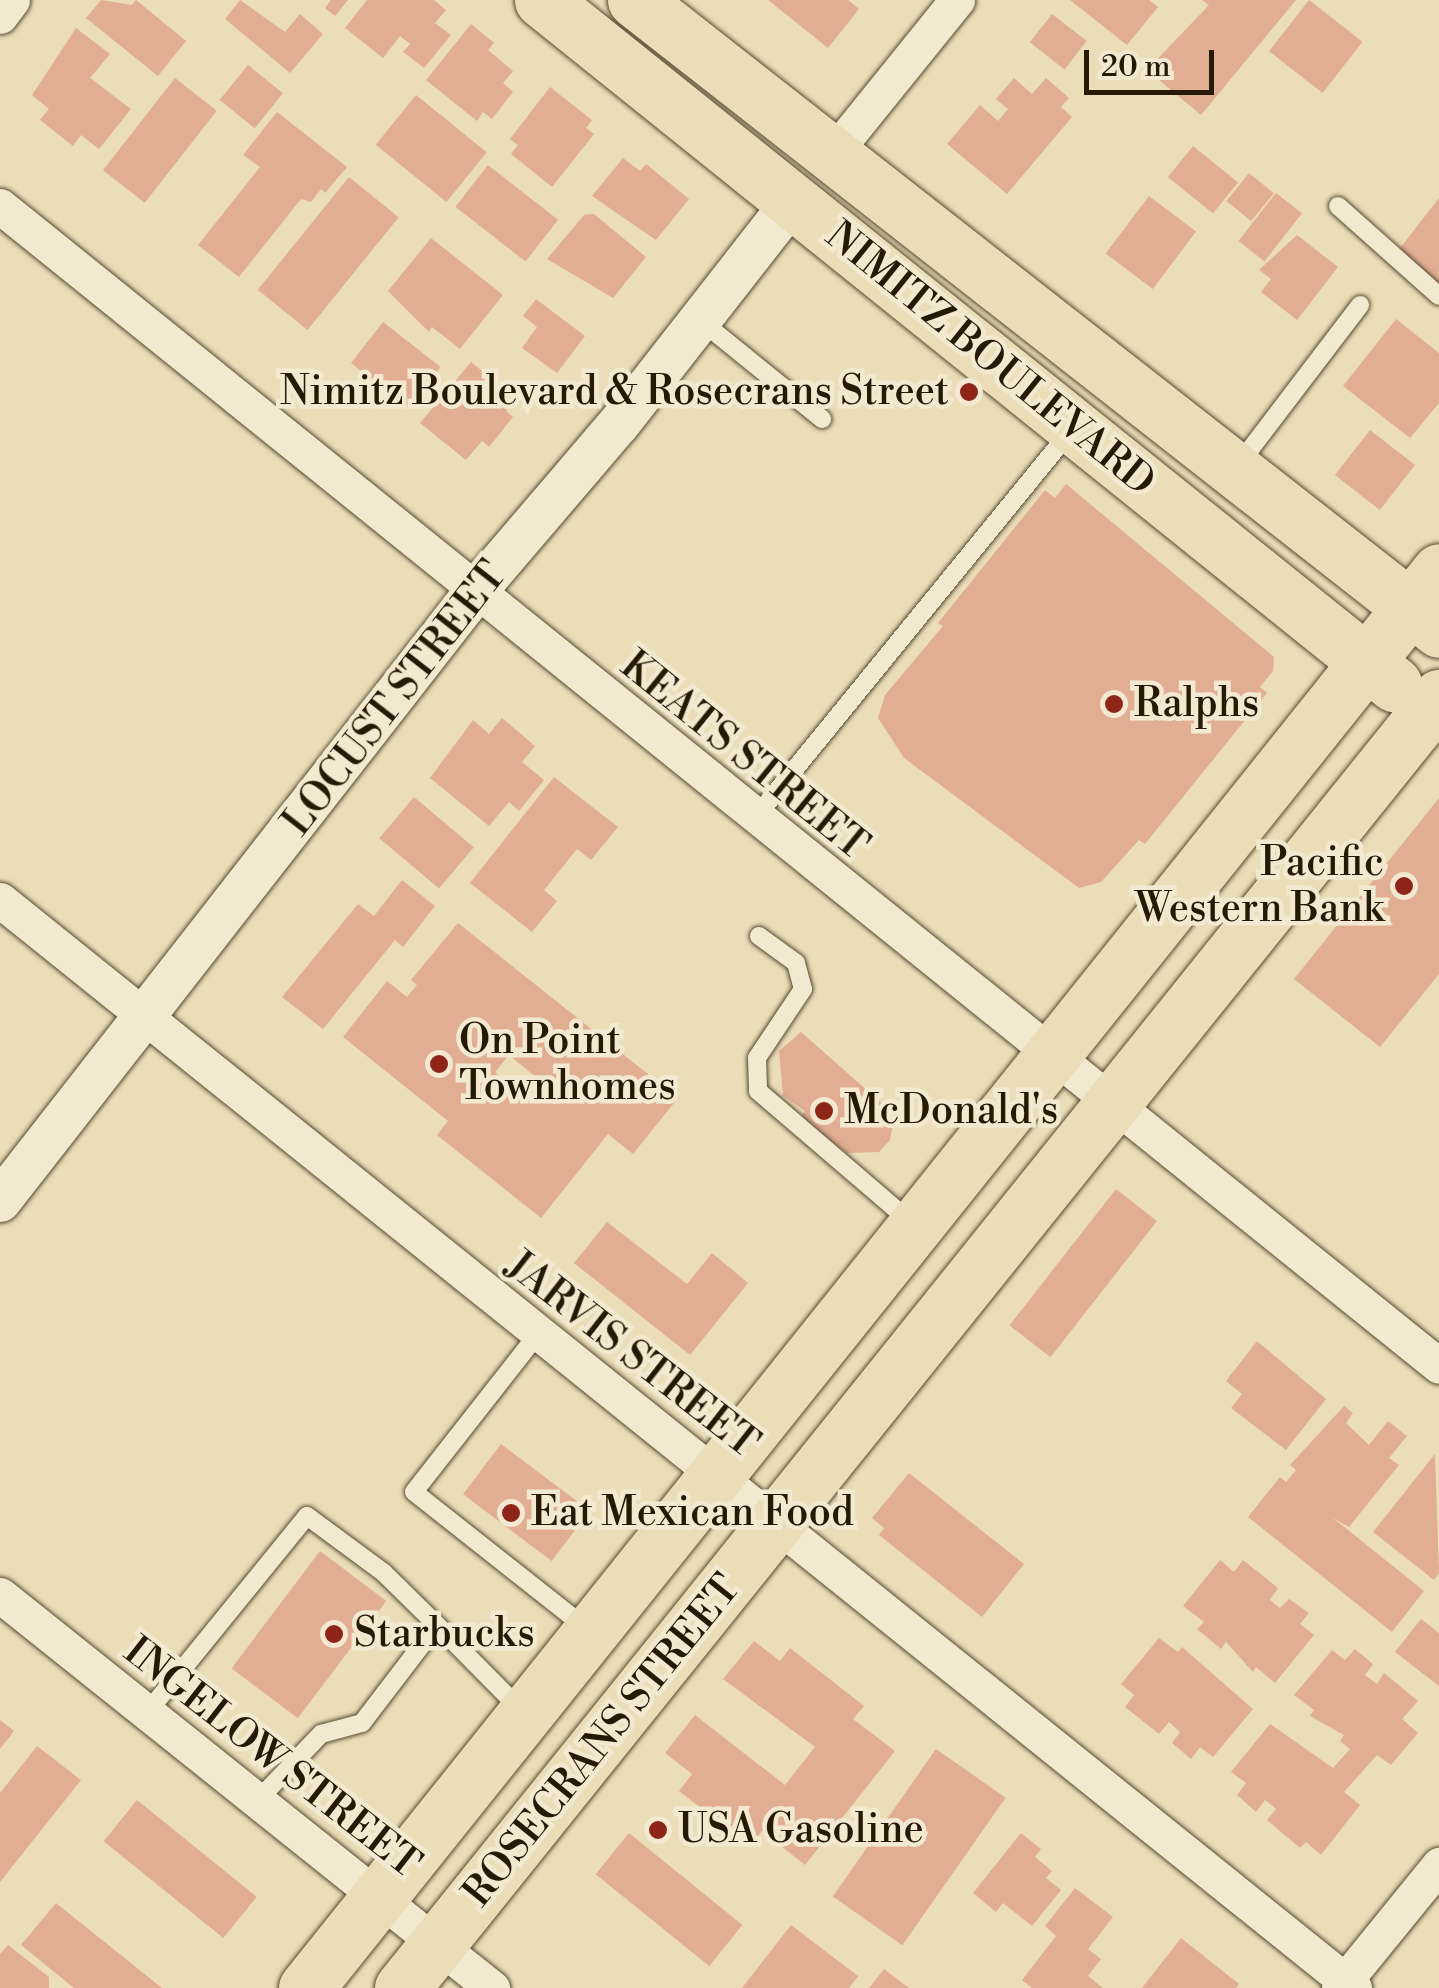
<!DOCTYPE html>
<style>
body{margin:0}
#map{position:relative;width:1439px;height:1988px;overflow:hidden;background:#ebddb7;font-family:"Libre Bodoni",serif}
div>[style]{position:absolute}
.building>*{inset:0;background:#e1ae93;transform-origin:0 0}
.roads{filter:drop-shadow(0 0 2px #574a32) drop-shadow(0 0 2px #574a32)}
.service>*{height:18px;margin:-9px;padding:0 9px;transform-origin:9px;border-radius:9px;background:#f2e9d0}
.minor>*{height:35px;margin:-17.5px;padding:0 17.5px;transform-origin:17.5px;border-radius:17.5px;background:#f2e9d0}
.tertiary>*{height:42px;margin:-21px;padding:0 21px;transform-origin:21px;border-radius:21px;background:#f2e9d0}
.primary>*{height:55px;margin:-27.5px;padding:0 27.5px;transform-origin:27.5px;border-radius:27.5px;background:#ebddb7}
.dots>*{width:28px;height:28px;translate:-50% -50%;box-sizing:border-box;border:5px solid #f2e9d0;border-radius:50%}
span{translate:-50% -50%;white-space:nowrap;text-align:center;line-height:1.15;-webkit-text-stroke:9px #f2e9d0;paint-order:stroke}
.street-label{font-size:40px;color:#261906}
.poi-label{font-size:40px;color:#261906}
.right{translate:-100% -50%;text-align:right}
.left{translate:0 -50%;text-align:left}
.scale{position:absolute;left:1084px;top:50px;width:130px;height:45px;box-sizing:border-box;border:5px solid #261906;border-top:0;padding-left:12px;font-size:30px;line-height:35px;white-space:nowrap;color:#261906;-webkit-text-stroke:8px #f2e9d0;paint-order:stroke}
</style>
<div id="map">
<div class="building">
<div style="clip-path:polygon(101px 0,132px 5px,136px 0,186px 41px,158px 76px,86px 18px)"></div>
<div style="clip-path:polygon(240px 0,285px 32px,300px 14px,323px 34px,290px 73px,225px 19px)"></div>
<div style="clip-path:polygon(331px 0,348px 0,335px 16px,325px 8px)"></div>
<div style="clip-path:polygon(367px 0,434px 0,446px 10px,435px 23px,451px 35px,424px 68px,403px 52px,410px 44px,400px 36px,383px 58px,345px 28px)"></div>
<div style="clip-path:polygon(768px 0,848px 0,859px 9px,828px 48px)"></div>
<div style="clip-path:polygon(1070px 0,1149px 0,1158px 7px,1127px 45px)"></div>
<div style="clip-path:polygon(1202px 0,1296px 0,1201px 115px,1147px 70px,1209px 5px)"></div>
<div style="left:1309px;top:0;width:68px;height:65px;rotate:38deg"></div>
<div style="left:1052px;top:14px;width:44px;height:36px;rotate:38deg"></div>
<div style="clip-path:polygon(471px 24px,494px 43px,488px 50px,513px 71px,503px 83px,513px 92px,492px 119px,483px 112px,477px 121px,426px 80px)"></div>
<div style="clip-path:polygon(76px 28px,110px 54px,90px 78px,131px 109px,99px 149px,81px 135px,73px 146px,40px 120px,49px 109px,32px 95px)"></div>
<div style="left:248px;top:65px;width:45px;height:45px;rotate:39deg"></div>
<div style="left:175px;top:78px;width:53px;height:117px;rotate:38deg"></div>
<div style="clip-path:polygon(1014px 78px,1032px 94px,1046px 78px,1069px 98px,1061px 107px,1072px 117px,1007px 194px,947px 144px,980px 105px,998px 121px,1008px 109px,996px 99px)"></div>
<div style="clip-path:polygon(550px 87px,592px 120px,586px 128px,594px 134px,552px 187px,511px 154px,518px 145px,510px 139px)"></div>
<div style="left:416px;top:95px;width:91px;height:64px;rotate:39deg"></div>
<div style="clip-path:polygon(277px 112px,347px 167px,325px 193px,321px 189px,311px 202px,301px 199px,239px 277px,198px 245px,260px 167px,243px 155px)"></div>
<div style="left:1193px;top:146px;width:58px;height:40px;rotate:39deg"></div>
<div style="clip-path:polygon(623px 158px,640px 171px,646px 164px,689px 199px,656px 240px,592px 196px)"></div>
<div style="left:488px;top:165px;width:89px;height:53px;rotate:38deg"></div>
<div style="left:1249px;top:173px;width:32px;height:36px;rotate:39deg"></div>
<div style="left:349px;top:177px;width:64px;height:145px;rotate:39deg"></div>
<div style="left:1276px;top:193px;width:33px;height:61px;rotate:38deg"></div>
<div style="left:1149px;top:196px;width:59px;height:72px;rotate:37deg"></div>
<div style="clip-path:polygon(1439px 198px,1439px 284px,1397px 252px)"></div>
<div style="clip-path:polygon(594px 214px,646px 257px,613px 298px,547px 259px,584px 215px)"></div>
<div style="clip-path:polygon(1297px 235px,1338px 267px,1297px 320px,1261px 292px,1271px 279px,1259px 270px)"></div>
<div style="clip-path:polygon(431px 238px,503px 295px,460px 349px,432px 327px,429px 332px,388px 291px)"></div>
<div style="clip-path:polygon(536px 299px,585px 336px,557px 373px,522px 348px,537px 327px,523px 316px)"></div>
<div style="clip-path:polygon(1396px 319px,1439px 353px,1439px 403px,1410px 438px,1343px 386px)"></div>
<div style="left:383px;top:322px;width:73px;height:52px;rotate:38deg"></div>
<div style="clip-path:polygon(471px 362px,516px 398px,506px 411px,513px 417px,489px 447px,482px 441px,466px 460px,420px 423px)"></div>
<div style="left:1370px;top:430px;width:57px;height:57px;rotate:38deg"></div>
<div style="clip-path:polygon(1066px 484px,1274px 657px,1273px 671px,1260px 687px,1267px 693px,1145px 844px,1139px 840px,1101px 882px,1079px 888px,904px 758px,878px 718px,885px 695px,943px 626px,938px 623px,1045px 490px,1055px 498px)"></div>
<div style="clip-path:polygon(502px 718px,535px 746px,522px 762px,544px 780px,519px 811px,509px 802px,489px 826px,430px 778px,473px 720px,489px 734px)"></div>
<div style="clip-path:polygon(554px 777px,618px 827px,591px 860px,577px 849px,544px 890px,557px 901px,532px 932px,470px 883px)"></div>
<div style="left:414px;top:797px;width:78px;height:54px;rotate:40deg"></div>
<div style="clip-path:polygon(1439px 798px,1439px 974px,1380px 1047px,1294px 979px)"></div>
<div style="clip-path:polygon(402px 880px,435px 906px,403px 947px,395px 940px,323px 1029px,282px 997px,358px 904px,374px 916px)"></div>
<div style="clip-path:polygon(evenodd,458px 923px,678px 1098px,633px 1154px,608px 1134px,541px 1218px,437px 1135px,448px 1121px,343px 1037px,387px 981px,407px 997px,417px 985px,411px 980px,458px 923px,509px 1055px,537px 1078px,523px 1096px,495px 1072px,509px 1055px)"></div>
<div style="clip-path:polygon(801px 1032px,886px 1107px,893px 1124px,890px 1140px,879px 1152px,847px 1153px,800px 1118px,805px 1111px,783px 1096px,779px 1051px)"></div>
<div style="left:1116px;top:1189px;width:52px;height:173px;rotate:38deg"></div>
<div style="clip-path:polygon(607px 1222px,687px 1284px,712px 1253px,748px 1283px,690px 1355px,574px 1263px)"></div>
<div style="clip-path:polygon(1257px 1341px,1326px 1399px,1286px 1450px,1231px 1408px,1242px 1394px,1226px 1381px)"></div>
<div style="clip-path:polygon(1344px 1406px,1353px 1413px,1346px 1423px,1369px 1445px,1388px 1421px,1407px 1436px,1389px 1458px,1399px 1465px,1349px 1527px,1333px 1518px,1424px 1591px,1392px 1632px,1248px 1517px,1280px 1477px,1286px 1482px,1296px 1470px,1290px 1465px)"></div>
<div style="left:501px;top:1444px;width:111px;height:63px;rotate:37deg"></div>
<div style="clip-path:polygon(1435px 1454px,1439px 1573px,1434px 1580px,1373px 1532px)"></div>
<div style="clip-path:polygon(909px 1473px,1024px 1564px,982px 1617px,879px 1535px,884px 1528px,872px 1518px)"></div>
<div style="left:320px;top:1551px;width:83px;height:147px;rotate:37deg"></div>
<div style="clip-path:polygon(1220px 1560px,1234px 1572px,1243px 1560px,1278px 1588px,1270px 1600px,1280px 1608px,1289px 1599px,1309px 1613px,1300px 1624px,1314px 1635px,1275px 1683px,1256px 1667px,1253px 1672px,1226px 1642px,1221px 1649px,1197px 1629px,1204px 1622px,1183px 1606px)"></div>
<div style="clip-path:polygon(1421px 1619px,1439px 1633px,1439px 1686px,1395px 1652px)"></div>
<div style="clip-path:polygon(1159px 1638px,1178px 1652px,1182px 1647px,1253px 1709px,1213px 1757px,1200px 1747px,1191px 1759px,1172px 1743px,1180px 1732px,1169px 1722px,1159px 1734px,1125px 1707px,1134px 1695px,1121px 1684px)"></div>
<div style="clip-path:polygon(754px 1641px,780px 1661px,790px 1648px,864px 1706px,853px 1719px,895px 1751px,805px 1865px,762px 1831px,750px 1846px,679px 1791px,692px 1774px,665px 1753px,695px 1715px,785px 1785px,815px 1747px,723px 1679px)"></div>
<div style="clip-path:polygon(1355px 1649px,1373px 1664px,1365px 1675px,1377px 1684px,1384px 1673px,1418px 1701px,1402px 1719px,1418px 1733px,1391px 1765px,1377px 1755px,1344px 1792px,1360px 1805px,1321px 1855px,1306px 1842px,1300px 1848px,1267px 1820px,1276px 1809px,1265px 1800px,1256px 1812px,1237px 1795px,1246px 1783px,1231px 1772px,1270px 1724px,1333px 1768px,1350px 1749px,1340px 1741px,1344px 1735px,1310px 1716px,1314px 1710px,1294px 1695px,1332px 1650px,1345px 1660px)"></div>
<div style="clip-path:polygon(0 1720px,14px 1731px,0 1749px)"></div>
<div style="clip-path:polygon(37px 1746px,81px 1780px,0 1882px,0 1793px)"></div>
<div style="left:936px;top:1749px;width:85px;height:180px;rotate:35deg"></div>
<div style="left:137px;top:1800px;width:154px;height:53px;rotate:39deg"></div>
<div style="left:629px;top:1833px;width:146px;height:53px;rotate:39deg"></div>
<div style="clip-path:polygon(1021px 1833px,1041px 1849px,1035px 1857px,1052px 1871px,1046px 1878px,1061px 1890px,1032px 1926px,1003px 1903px,996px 1912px,973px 1893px)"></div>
<div style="clip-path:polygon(1075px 1888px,1113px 1917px,1088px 1949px,1101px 1959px,1088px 1976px,1103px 1988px,1032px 1988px,1022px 1980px,1056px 1936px,1045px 1926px)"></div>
<div style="clip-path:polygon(56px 1903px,162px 1988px,74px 1988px,21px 1945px)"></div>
<div style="clip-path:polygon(791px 1925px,858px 1976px,849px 1988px,742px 1988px)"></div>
<div style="clip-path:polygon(1181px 1938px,1239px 1984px,1236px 1988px,1142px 1988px)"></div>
<div style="clip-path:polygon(8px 1945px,49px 1977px,49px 1988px,0 1988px,0 1954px)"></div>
<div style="clip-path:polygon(884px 1969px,909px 1988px,869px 1988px)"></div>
</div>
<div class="roads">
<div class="service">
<div style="left:1338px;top:206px;width:135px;rotate:41.7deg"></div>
<div style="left:701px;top:321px;width:156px;rotate:39deg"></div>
<div style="left:1239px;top:464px;width:200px;rotate:-52.7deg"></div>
<div style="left:754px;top:819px;width:498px;rotate:-50.8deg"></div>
<div style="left:759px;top:936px;width:46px;rotate:36.1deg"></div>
<div style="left:796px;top:963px;width:27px;rotate:75deg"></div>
<div style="left:803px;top:989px;width:83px;rotate:123.7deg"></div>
<div style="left:757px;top:1058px;width:33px;rotate:88deg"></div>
<div style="left:758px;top:1091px;width:203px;rotate:40.6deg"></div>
<div style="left:537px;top:1335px;width:199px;rotate:128.1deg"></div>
<div style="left:414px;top:1492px;width:219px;rotate:38.3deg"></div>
<div style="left:146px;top:1714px;width:255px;rotate:-50.9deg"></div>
<div style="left:307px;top:1516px;width:96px;rotate:36.5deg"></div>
<div style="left:384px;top:1573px;width:74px;rotate:44.5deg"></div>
<div style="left:257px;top:1801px;width:93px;rotate:-46.3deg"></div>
<div style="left:321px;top:1734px;width:42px;rotate:-15deg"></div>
<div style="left:362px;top:1723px;width:123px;rotate:-52.6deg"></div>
<div style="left:437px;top:1625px;width:121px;rotate:45.3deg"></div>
</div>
<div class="minor">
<div style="left:0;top:16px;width:20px;rotate:-53deg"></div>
<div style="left:831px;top:156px;width:201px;rotate:-51.1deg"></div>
<div style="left:0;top:206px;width:1848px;rotate:38.87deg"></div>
<div style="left:0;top:900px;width:1737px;rotate:38.78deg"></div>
<div style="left:0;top:1595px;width:630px;rotate:38.62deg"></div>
<div style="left:1339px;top:1988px;width:159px;rotate:-50.9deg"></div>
</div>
<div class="tertiary">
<div style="left:0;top:1201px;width:774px;rotate:-52.03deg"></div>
<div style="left:476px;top:591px;width:218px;rotate:-49.5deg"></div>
<div style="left:618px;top:425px;width:286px;rotate:-52deg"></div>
</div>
<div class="primary">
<div style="left:542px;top:0;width:1093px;rotate:38.76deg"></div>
<div style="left:635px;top:0;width:1021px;rotate:38.08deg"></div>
<div style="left:306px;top:1988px;width:1814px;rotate:-51.35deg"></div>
<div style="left:402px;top:1988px;width:1656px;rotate:-51.23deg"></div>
</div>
</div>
<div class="dots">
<div style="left:969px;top:392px;background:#8f2418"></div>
<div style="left:1114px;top:704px;background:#8f2418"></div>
<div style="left:1404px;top:886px;background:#8f2418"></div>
<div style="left:439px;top:1064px;background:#8f2418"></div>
<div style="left:824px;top:1111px;background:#8f2418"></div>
<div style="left:511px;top:1513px;background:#8f2418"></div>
<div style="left:334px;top:1634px;background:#8f2418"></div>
<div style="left:658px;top:1830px;background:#8f2418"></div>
</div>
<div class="street-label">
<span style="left:990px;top:359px;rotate:39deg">NIMITZ BOULEVARD</span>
<span style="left:395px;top:699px;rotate:-52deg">LOCUST STREET</span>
<span style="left:744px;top:756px;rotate:39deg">KEATS STREET</span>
<span style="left:632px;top:1355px;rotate:38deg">JARVIS STREET</span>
<span style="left:602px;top:1741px;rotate:-51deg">ROSECRANS STREET</span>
<span style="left:272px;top:1758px;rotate:38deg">INGELOW STREET</span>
</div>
<div class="poi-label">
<span class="right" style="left:949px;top:392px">Nimitz Boulevard &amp; Rosecrans Street</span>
<span class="left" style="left:1134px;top:704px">Ralphs</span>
<span class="right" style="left:1384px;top:886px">Pacific<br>Western Bank</span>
<span class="left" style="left:459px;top:1064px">On Point<br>Townhomes</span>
<span class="left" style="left:844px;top:1111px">McDonald's</span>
<span class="left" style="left:531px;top:1513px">Eat Mexican Food</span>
<span class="left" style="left:354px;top:1634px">Starbucks</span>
<span class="left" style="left:678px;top:1830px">USA Gasoline</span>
</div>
<div class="scale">20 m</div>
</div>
